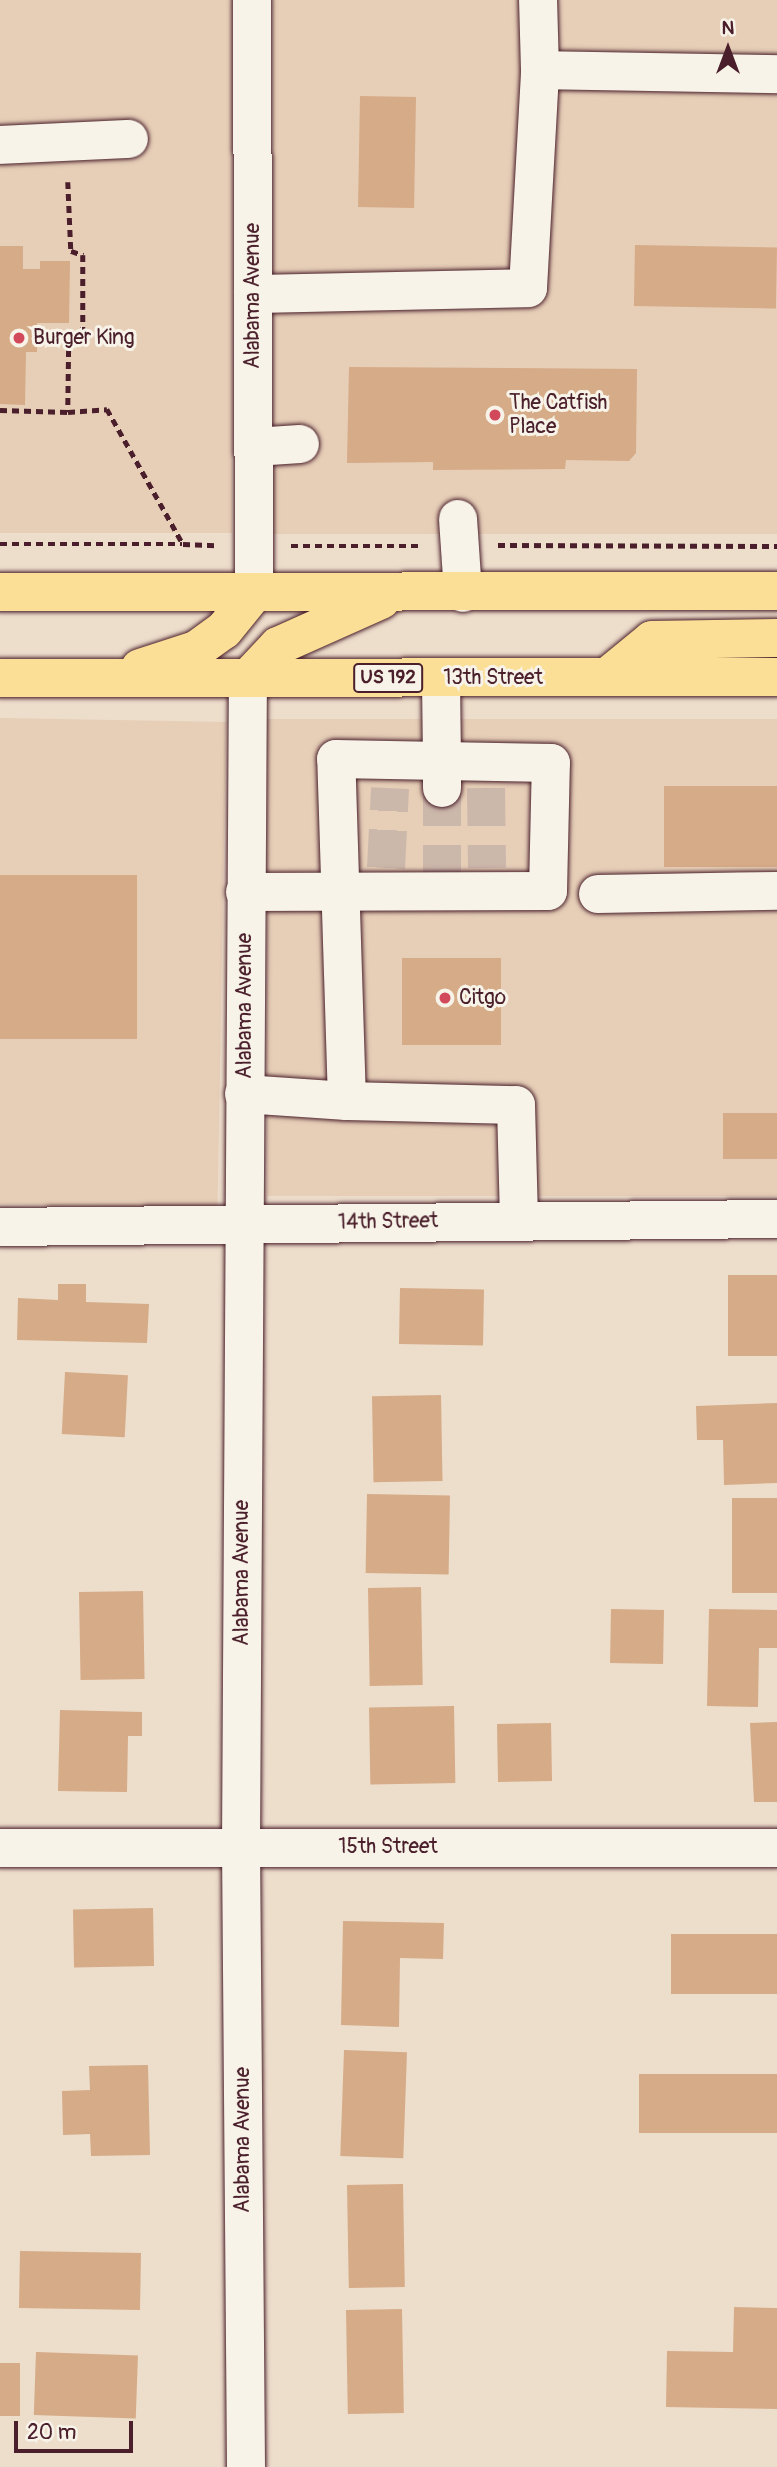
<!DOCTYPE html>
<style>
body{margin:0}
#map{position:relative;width:777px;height:2467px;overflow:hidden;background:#edddcb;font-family:Pangolin,sans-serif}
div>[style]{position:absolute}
.built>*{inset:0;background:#e6ceb7;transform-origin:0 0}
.building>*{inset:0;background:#d6ab87;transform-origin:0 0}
.minor-tunnel>*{height:38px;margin-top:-19px;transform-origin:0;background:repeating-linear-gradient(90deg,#ccb7ab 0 38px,transparent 0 57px)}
.path>*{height:4.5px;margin-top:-2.25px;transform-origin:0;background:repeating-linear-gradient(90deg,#4a1f2b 0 7px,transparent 0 12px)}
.roads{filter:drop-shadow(0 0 2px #4a1f2b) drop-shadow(0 0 2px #4a1f2b)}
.minor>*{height:38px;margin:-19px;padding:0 19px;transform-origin:19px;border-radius:19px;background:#f7f3e8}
.highway>*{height:38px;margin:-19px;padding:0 19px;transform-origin:19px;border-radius:19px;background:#fbdf96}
.dots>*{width:19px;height:19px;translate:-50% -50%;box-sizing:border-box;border:4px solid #f7f3e8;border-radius:50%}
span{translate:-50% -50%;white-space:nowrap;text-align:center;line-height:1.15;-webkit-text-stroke:6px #f7f3e8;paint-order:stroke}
.shield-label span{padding:2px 5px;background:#f7f3e8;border:2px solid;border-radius:5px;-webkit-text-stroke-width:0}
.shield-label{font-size:19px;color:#4a1f2b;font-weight:700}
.street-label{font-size:21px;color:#4a1f2b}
.poi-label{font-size:21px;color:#4a1f2b}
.left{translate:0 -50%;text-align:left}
.north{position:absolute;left:693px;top:14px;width:70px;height:70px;-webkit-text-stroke:5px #f7f3e8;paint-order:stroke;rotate:0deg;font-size:19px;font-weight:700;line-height:28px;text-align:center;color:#4a1f2b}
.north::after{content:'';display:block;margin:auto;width:24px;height:32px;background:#4a1f2b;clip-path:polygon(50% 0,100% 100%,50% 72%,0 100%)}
.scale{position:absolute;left:14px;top:2421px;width:119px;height:32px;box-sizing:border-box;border:4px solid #4a1f2b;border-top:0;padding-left:9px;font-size:21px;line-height:24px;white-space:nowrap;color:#4a1f2b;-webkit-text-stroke:5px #f7f3e8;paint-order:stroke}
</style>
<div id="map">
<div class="built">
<div style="left:0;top:0;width:232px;height:533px"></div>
<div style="left:273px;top:0;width:504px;height:534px"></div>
<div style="left:0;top:718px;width:226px;height:486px;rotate:1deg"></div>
<div style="left:777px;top:719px;width:477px;height:510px;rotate:90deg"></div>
</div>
<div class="building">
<div style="left:360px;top:96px;width:56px;height:111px;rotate:1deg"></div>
<div style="left:635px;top:245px;width:142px;height:61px;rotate:1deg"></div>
<div style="clip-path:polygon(0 246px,23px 246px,23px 269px,40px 269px,40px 261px,70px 261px,69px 323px,37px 323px,37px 352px,26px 352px,25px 405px,0 404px)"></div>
<div style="clip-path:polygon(349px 367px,637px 369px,636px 453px,629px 461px,566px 460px,565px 469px,433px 470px,433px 462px,347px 463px)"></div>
<div style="left:777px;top:786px;width:81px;height:113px;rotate:90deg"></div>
<div style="left:0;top:875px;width:137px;height:164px"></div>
<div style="left:501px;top:958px;width:87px;height:99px;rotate:90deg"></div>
<div style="left:723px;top:1113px;width:54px;height:46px"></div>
<div style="left:728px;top:1275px;width:49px;height:81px"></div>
<div style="clip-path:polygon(58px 1284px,86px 1284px,86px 1302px,149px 1304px,147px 1343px,17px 1340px,18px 1298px,58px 1300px)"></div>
<div style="left:400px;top:1288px;width:84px;height:56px;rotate:1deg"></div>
<div style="left:65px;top:1372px;width:63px;height:62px;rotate:3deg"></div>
<div style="left:441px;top:1395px;width:86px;height:69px;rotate:89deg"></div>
<div style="clip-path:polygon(777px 1403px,777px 1483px,724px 1485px,723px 1440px,697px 1440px,696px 1406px)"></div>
<div style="left:367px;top:1494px;width:83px;height:79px;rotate:1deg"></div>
<div style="left:732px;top:1498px;width:45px;height:95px"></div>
<div style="left:421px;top:1587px;width:98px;height:53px;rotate:89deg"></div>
<div style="left:143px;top:1591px;width:88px;height:64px;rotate:89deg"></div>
<div style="left:611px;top:1609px;width:53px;height:54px;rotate:1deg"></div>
<div style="clip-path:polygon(709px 1609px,777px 1610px,777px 1648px,759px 1648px,758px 1707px,707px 1706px)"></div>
<div style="left:454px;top:1706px;width:77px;height:85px;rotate:89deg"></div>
<div style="clip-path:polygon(60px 1710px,142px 1712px,142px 1736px,128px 1736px,127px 1792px,58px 1791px)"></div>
<div style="clip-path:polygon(777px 1722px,777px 1802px,754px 1802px,750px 1723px)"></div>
<div style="left:551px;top:1723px;width:58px;height:54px;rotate:89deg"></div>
<div style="left:153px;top:1908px;width:58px;height:80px;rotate:89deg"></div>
<div style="clip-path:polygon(343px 1921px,444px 1923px,443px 1959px,400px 1958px,399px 2027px,341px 2025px)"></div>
<div style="left:777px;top:1934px;width:60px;height:106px;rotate:90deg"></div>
<div style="left:344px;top:2050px;width:63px;height:106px;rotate:2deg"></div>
<div style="clip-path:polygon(148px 2065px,150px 2155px,91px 2156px,90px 2134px,63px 2135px,62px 2091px,90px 2090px,89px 2066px)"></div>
<div style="left:777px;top:2074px;width:59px;height:138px;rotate:90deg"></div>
<div style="left:403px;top:2184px;width:103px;height:56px;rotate:89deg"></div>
<div style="left:20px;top:2251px;width:121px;height:57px;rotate:1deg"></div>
<div style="clip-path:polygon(734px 2307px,777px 2308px,777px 2409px,666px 2407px,667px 2351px,733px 2352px)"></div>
<div style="left:402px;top:2309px;width:104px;height:56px;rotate:89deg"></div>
<div style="left:36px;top:2352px;width:102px;height:63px;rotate:2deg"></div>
<div style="left:0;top:2363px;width:20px;height:53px"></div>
</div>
<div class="minor-tunnel">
<div style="left:442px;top:788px;width:104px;rotate:90deg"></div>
<div style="left:486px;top:788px;width:80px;rotate:89.3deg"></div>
<div style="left:386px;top:868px;width:80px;rotate:-87.1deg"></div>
</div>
<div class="path">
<div style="left:68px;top:182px;width:69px;rotate:87.5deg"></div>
<div style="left:71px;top:251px;width:13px;rotate:18deg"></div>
<div style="left:83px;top:255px;width:81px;rotate:90deg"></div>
<div style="left:83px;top:336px;width:14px;rotate:172deg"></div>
<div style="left:69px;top:338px;width:74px;rotate:90.8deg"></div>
<div style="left:68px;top:412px;width:39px;rotate:-4deg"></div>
<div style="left:107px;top:409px;width:155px;rotate:60.6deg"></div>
<div style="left:183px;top:544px;width:33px;rotate:2deg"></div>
<div style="left:0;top:410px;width:68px;rotate:1.7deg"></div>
<div style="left:0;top:544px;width:182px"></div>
<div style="left:498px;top:545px;width:279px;rotate:0.2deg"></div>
<div style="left:291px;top:546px;width:132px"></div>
</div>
<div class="roads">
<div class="minor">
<div style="left:252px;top:0;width:593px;rotate:89.81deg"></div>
<div style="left:540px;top:70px;width:237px;rotate:1deg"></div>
<div style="left:0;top:145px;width:129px;rotate:-2.7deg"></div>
<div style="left:253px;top:294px;width:275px;rotate:-1.2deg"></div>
<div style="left:528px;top:288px;width:218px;rotate:-86.8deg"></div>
<div style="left:540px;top:70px;width:70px;rotate:-91.6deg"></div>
<div style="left:254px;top:447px;width:46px;rotate:-3.7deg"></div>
<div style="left:458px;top:519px;width:74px;rotate:86.1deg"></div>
<div style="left:245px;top:892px;width:303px;rotate:-0.2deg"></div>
<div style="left:548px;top:891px;width:128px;rotate:-88.7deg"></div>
<div style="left:551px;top:763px;width:109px;rotate:-178.9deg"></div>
<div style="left:442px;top:761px;width:83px;rotate:-90.7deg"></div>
<div style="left:598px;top:894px;width:179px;rotate:-1deg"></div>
<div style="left:244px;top:1094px;width:103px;rotate:3.9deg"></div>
<div style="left:347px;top:1101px;width:169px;rotate:1.4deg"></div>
<div style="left:516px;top:1105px;width:114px;rotate:88.5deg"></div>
<div style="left:347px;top:1101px;width:342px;rotate:-91.8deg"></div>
<div style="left:336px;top:759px;width:106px;rotate:1.1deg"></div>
<div style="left:442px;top:761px;width:27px;rotate:90deg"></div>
<div style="left:0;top:1227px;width:777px;rotate:-0.59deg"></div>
<div style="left:0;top:1848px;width:777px"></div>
<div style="left:246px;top:2467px;width:621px;rotate:-90.46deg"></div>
<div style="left:241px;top:1846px;width:1168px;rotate:-89.66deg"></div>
</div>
<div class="highway">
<div style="left:0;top:592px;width:777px;rotate:-0.07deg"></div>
<div style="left:140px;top:668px;width:59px;rotate:-17.8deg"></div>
<div style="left:196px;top:650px;width:34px;rotate:-36deg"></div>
<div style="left:224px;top:630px;width:48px;rotate:-51deg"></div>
<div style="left:607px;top:677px;width:58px;rotate:-39.4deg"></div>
<div style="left:652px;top:640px;width:125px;rotate:-0.9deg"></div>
<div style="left:0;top:678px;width:777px;rotate:-0.07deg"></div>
<div style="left:248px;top:678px;width:44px;rotate:-46.8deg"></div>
<div style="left:278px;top:646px;width:113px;rotate:-24.1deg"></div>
</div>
</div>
<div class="dots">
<div style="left:19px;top:338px;background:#d1495b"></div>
<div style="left:495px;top:415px;background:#d1495b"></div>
<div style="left:445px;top:998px;background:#d1495b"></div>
</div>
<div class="shield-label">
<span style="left:388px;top:678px">US 192</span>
</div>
<div class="street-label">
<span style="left:253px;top:296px;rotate:-90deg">Alabama Avenue</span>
<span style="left:493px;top:678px">13th Street</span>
<span style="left:245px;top:1006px;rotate:-90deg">Alabama Avenue</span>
<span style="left:388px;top:1222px;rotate:-1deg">14th Street</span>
<span style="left:242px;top:1573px;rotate:-90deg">Alabama Avenue</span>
<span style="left:388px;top:1847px">15th Street</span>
<span style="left:243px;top:2140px;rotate:-90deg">Alabama Avenue</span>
</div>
<div class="poi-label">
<span class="left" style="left:33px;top:338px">Burger King</span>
<span class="left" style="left:509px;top:415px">The Catfish<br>Place</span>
<span class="left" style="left:459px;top:998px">Citgo</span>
</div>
<div class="north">N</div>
<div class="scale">20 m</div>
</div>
